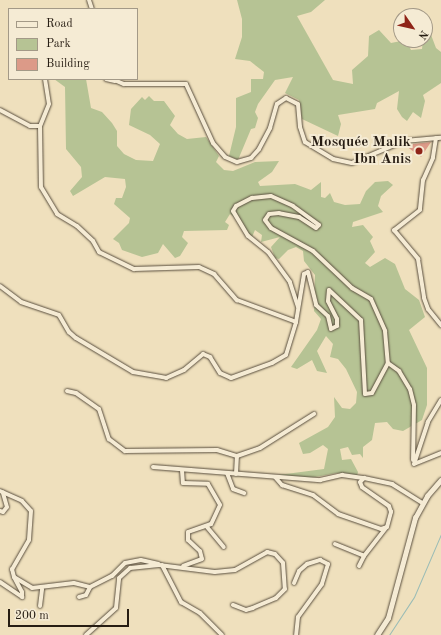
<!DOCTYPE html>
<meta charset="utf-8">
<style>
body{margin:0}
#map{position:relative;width:441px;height:635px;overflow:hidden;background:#efe0bd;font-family:"Old Standard TT",serif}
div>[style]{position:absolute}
.green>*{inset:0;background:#b6c394}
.stream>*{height:1px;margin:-0.5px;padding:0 0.5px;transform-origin:0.5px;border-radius:0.5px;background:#9abcb6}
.building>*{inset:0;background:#dc9a88}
.roads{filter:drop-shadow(0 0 1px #594e3e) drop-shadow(0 0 1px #594e3e)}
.minor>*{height:4px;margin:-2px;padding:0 2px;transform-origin:2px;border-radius:2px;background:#f5ebd4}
.tertiary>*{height:4.5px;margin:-2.25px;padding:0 2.25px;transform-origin:2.25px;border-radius:2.25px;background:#f5ebd4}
.dots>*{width:11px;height:11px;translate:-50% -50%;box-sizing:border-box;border:2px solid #f5ebd4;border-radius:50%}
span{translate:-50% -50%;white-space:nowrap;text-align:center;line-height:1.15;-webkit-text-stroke:4px #f5ebd4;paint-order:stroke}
.poi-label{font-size:15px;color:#271d13;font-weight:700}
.right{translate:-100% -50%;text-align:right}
.legend{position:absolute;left:8px;top:8px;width:130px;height:72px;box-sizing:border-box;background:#f5ebd4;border:1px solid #a39987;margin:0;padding:5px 7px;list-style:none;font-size:12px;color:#271d13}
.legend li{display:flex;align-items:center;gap:8px;height:20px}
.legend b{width:20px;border:1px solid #a39987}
.north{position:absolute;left:393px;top:8px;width:40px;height:40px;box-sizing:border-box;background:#f5ebd4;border:1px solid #a39987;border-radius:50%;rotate:124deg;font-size:11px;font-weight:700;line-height:16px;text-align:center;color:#271d13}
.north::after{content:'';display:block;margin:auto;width:14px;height:18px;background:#8f2418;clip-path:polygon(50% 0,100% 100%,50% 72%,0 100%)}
.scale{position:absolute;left:8px;top:609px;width:121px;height:18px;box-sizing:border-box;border:2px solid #271d13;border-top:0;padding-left:5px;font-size:12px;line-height:14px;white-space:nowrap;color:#271d13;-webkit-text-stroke:3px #f5ebd4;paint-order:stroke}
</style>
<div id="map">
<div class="green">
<div style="clip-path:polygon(237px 0,325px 0,311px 12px,297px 16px,333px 80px,353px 84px,352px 70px,368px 56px,369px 36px,379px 30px,391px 43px,406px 40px,411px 50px,422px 49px,425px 19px,436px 48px,441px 52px,441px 83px,423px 95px,425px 101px,421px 118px,413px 112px,407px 121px,402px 117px,397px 109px,399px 91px,377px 103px,375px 109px,338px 115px,341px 124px,338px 136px,302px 119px,299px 100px,285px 93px,293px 77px,275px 80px,258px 104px,255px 112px,258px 118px,255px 128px,251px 129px,238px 160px,229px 156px,236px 127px,236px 98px,251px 92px,251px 79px,263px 79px,264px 72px,250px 61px,235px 59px,242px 37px,242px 19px)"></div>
<div style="clip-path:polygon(54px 79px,86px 79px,91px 108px,102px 112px,112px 123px,117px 131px,117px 146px,124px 154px,136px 160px,153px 161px,160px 144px,150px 135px,129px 125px,131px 109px,142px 97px,145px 100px,149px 96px,154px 101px,164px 101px,175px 116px,170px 125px,178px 134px,187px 139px,206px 137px,219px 156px,216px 162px,224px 170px,233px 171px,255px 162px,279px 161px,272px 172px,258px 182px,260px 186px,295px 184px,311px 190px,321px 182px,321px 197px,325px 198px,330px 193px,334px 202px,345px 205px,360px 204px,366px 191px,375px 182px,388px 181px,393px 185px,381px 196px,378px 206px,383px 212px,353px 222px,352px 227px,363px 225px,373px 237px,370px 241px,375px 252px,365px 263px,370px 267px,385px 258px,395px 264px,405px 289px,419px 300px,425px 317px,409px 330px,427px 368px,427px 405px,422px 420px,403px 431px,393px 429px,387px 422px,375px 423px,372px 440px,363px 447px,363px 458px,360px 454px,352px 455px,348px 447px,340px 449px,342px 460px,351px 459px,358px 472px,357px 476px,337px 473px,310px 478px,278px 475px,324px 469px,328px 449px,323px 445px,310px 453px,303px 454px,299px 443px,328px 427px,335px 417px,334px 397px,342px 408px,350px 409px,356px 403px,357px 392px,346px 369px,338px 359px,330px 357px,333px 344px,326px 336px,317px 351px,327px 373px,317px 371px,312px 360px,297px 369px,291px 367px,317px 330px,321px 319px,314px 311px,315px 275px,304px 261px,303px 251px,296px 247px,288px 250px,279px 259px,275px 258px,271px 247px,280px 237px,261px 242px,262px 235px,255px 230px,252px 237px,243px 230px,241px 222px,230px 214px,225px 222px,229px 225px,227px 230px,184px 231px,182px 237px,188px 243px,180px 256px,175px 258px,163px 244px,158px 253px,142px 257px,122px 250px,119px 243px,113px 239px,129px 223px,130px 218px,114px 204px,116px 198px,122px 198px,126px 187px,125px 179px,105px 177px,73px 196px,70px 191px,82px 177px,81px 167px,66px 149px,65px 87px)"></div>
</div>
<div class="stream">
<div style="left:389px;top:635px;width:45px;rotate:-56.7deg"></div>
<div style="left:414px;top:597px;width:69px;rotate:-66.8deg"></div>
</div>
<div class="building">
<div style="clip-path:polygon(431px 142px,421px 157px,406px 146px,413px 144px)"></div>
</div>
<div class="roads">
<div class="minor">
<div style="left:89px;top:0;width:9px;rotate:72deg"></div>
<div style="left:45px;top:79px;width:25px;rotate:81deg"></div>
<div style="left:49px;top:104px;width:24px;rotate:112deg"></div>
<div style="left:40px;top:126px;width:61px;rotate:89.1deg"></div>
<div style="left:41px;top:187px;width:31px;rotate:59deg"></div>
<div style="left:57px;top:214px;width:23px;rotate:31deg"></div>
<div style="left:77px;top:226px;width:22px;rotate:43deg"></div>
<div style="left:93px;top:241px;width:13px;rotate:61deg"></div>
<div style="left:99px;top:252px;width:39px;rotate:26deg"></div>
<div style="left:134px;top:269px;width:65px;rotate:-1.8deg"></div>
<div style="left:199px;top:267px;width:17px;rotate:25deg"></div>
<div style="left:214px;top:274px;width:35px;rotate:49deg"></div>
<div style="left:237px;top:300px;width:63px;rotate:20.4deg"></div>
<div style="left:106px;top:79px;width:9px;rotate:13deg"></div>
<div style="left:112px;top:79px;width:13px;rotate:23deg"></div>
<div style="left:124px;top:84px;width:62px"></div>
<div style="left:186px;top:84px;width:65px;rotate:65.4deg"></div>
<div style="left:213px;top:143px;width:18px;rotate:49deg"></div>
<div style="left:225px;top:157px;width:13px;rotate:23deg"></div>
<div style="left:237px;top:162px;width:15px;rotate:-16deg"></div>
<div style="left:251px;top:158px;width:12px;rotate:-48deg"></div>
<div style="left:259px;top:149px;width:24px;rotate:-62deg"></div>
<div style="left:270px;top:128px;width:25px;rotate:-74deg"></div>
<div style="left:277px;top:104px;width:11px;rotate:-34deg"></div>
<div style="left:286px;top:98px;width:13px;rotate:27deg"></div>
<div style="left:298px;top:104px;width:23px;rotate:85deg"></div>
<div style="left:300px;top:127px;width:16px;rotate:72deg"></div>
<div style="left:305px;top:142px;width:33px;rotate:31deg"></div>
<div style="left:333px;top:159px;width:19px;rotate:12deg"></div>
<div style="left:352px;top:163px;width:56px;rotate:-22.9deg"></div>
<div style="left:404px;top:141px;width:37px;rotate:-5deg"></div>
<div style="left:0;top:110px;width:34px;rotate:28deg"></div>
<div style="left:30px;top:126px;width:10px"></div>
<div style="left:436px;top:138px;width:20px;rotate:99deg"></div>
<div style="left:433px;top:158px;width:24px;rotate:114deg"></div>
<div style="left:423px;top:180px;width:30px;rotate:96deg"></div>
<div style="left:420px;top:210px;width:33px;rotate:142deg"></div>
<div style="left:394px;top:230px;width:38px;rotate:50deg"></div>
<div style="left:418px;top:259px;width:39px;rotate:81deg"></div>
<div style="left:424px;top:298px;width:12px;rotate:70deg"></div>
<div style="left:428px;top:309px;width:21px;rotate:51deg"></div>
<div style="left:0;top:286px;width:26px;rotate:37deg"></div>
<div style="left:21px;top:302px;width:40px;rotate:18.9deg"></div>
<div style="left:59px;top:315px;width:20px;rotate:60deg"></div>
<div style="left:69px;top:332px;width:9px;rotate:41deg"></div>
<div style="left:76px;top:338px;width:66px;rotate:30.8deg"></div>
<div style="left:133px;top:372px;width:34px;rotate:10deg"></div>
<div style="left:166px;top:378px;width:20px;rotate:-24deg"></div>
<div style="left:184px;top:370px;width:25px;rotate:-40deg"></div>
<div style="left:203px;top:354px;width:8px;rotate:23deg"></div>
<div style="left:210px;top:357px;width:19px;rotate:58deg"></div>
<div style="left:220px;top:373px;width:12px;rotate:24deg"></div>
<div style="left:231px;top:378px;width:44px;rotate:-20.1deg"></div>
<div style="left:272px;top:363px;width:16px;rotate:-30deg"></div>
<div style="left:286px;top:355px;width:34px;rotate:-73deg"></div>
<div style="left:296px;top:322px;width:49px;rotate:-80.5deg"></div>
<div style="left:304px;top:274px;width:4px;rotate:-27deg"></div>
<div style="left:308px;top:272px;width:34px;rotate:76deg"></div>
<div style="left:316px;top:305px;width:16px;rotate:43deg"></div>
<div style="left:328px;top:316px;width:13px;rotate:77deg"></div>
<div style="left:331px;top:329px;width:7px;rotate:-27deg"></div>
<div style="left:337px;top:326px;width:7px;rotate:-90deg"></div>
<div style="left:337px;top:319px;width:20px;rotate:-117deg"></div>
<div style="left:328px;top:301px;width:11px;rotate:-85deg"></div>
<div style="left:329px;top:290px;width:44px;rotate:43.2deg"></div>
<div style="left:361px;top:320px;width:74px;rotate:86.9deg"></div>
<div style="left:365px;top:394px;width:7px;rotate:-8deg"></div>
<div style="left:372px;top:393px;width:34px;rotate:-62deg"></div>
<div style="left:388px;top:363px;width:14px;rotate:36deg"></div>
<div style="left:399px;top:371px;width:21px;rotate:59deg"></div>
<div style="left:410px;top:389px;width:16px;rotate:76deg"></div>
<div style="left:414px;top:405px;width:55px;rotate:91deg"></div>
<div style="left:298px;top:307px;width:26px;rotate:-108deg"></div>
<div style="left:290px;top:282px;width:37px;rotate:-126deg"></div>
<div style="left:268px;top:252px;width:26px;rotate:-141deg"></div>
<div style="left:248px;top:236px;width:29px;rotate:-121deg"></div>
<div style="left:233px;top:211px;width:6px;rotate:-59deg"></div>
<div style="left:236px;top:206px;width:18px;rotate:-27deg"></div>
<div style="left:252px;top:198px;width:19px;rotate:-6deg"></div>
<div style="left:271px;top:196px;width:24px;rotate:24deg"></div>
<div style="left:293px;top:206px;width:32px;rotate:36deg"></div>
<div style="left:319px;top:225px;width:4px;rotate:135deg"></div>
<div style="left:316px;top:228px;width:20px;rotate:-147deg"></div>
<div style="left:299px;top:217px;width:20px;rotate:-169deg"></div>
<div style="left:279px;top:213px;width:10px;rotate:174deg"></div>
<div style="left:269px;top:214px;width:7px;rotate:124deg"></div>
<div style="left:265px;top:220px;width:10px;rotate:53deg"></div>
<div style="left:271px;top:228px;width:48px;rotate:28.7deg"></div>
<div style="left:313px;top:251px;width:54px;rotate:43.5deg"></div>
<div style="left:352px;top:288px;width:22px;rotate:30deg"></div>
<div style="left:371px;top:299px;width:35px;rotate:66deg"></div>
<div style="left:385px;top:331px;width:32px;rotate:85deg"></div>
<div style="left:67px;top:391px;width:9px;rotate:13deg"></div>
<div style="left:76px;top:393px;width:28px;rotate:35deg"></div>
<div style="left:99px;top:409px;width:32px;rotate:72deg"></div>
<div style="left:109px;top:439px;width:20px;rotate:37deg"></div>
<div style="left:125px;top:451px;width:92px;rotate:-0.6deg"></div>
<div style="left:217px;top:450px;width:21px;rotate:17deg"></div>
<div style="left:441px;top:400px;width:26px;rotate:121deg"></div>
<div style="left:428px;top:422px;width:44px;rotate:108.4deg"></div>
<div style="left:414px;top:464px;width:29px;rotate:-22deg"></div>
<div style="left:153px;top:467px;width:168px;rotate:4.5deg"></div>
<div style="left:320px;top:480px;width:23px;rotate:-13deg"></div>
<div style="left:342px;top:475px;width:21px;rotate:8deg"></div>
<div style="left:182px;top:470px;width:13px;rotate:86deg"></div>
<div style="left:183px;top:483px;width:25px;rotate:2deg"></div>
<div style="left:208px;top:484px;width:24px;rotate:60deg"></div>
<div style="left:220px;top:505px;width:21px;rotate:115deg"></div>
<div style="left:211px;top:524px;width:24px;rotate:161deg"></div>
<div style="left:188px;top:532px;width:8px;rotate:90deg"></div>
<div style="left:188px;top:540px;width:16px;rotate:43deg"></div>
<div style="left:200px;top:551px;width:8px;rotate:76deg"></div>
<div style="left:202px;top:559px;width:20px;rotate:160deg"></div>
<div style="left:227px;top:473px;width:17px;rotate:69deg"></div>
<div style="left:233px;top:489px;width:12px;rotate:20deg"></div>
<div style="left:236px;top:474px;width:18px;rotate:-87deg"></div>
<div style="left:237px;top:456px;width:24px;rotate:-19deg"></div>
<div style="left:260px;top:448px;width:64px;rotate:-32.2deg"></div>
<div style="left:275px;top:477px;width:11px;rotate:49deg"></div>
<div style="left:282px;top:485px;width:33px;rotate:18deg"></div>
<div style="left:313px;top:495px;width:31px;rotate:37deg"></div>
<div style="left:338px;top:514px;width:46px;rotate:19.2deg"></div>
<div style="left:381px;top:529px;width:6px;rotate:-18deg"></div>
<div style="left:387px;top:527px;width:16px;rotate:-75deg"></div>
<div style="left:391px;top:512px;width:6px;rotate:-108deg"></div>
<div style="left:389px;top:506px;width:33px;rotate:-145deg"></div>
<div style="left:362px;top:487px;width:5px;rotate:-112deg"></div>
<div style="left:360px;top:482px;width:6px;rotate:-45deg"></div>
<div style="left:364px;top:478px;width:29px;rotate:12deg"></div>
<div style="left:392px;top:484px;width:36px;rotate:32deg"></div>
<div style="left:0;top:491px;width:24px;rotate:24deg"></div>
<div style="left:22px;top:501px;width:13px;rotate:48deg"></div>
<div style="left:31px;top:511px;width:29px;rotate:94deg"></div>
<div style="left:29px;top:540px;width:34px;rotate:120deg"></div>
<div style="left:12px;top:569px;width:8px;rotate:76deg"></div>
<div style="left:14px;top:577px;width:21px;rotate:31deg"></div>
<div style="left:32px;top:588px;width:42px;rotate:-6.8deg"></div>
<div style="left:74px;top:583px;width:16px;rotate:14deg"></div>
<div style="left:90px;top:587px;width:25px;rotate:-27deg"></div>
<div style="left:112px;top:576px;width:18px;rotate:-45deg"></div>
<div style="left:125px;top:563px;width:16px;rotate:-11deg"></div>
<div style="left:141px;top:560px;width:18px;rotate:13deg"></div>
<div style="left:0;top:511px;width:3px;rotate:18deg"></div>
<div style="left:3px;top:512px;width:6px;rotate:-51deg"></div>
<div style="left:7px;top:507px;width:15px;rotate:-106deg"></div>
<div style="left:207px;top:527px;width:26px;rotate:50deg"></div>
<div style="left:335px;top:544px;width:31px;rotate:22deg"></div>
<div style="left:162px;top:565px;width:42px;rotate:62.8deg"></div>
<div style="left:181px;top:602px;width:22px;rotate:30deg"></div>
<div style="left:200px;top:613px;width:31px;rotate:45deg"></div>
<div style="left:359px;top:566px;width:11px;rotate:-63deg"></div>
<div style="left:364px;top:556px;width:36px;rotate:-52deg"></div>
<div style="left:0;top:582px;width:27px;rotate:34deg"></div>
<div style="left:22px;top:597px;width:5px;rotate:-90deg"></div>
<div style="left:22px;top:592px;width:17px;rotate:-118deg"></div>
<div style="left:294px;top:583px;width:13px;rotate:-67deg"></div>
<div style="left:299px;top:571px;width:11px;rotate:-41deg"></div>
<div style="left:307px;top:564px;width:14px;rotate:-17deg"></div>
<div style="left:320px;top:560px;width:9px;rotate:27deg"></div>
<div style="left:328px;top:564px;width:21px;rotate:107deg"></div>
<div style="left:322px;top:584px;width:41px;rotate:126deg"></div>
<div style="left:298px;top:617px;width:18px;rotate:96deg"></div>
<div style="left:79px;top:597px;width:7px;rotate:-16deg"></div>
<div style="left:86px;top:595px;width:9px;rotate:-63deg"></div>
<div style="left:40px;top:606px;width:17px;rotate:-83deg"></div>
<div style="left:86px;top:635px;width:40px;rotate:-42deg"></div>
<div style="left:116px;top:608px;width:30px;rotate:-84deg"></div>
<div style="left:119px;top:578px;width:15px;rotate:-42deg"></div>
<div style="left:130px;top:568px;width:29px;rotate:-6deg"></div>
<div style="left:159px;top:565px;width:56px;rotate:7.1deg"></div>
<div style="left:215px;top:572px;width:20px;rotate:-6deg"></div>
<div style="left:235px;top:570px;width:37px;rotate:-29deg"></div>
<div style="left:267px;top:552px;width:8px;rotate:14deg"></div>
<div style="left:275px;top:554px;width:12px;rotate:48deg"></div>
<div style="left:283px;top:563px;width:26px;rotate:86deg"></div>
<div style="left:285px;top:589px;width:13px;rotate:135deg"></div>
<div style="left:276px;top:598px;width:25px;rotate:157deg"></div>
<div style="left:253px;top:608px;width:7px;rotate:164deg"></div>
<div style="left:246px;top:610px;width:14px;rotate:-159deg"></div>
</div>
<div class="tertiary">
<div style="left:377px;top:635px;width:20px;rotate:-57deg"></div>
<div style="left:388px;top:618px;width:104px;rotate:-74.9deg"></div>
<div style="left:415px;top:518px;width:25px;rotate:-61deg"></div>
<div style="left:427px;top:496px;width:21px;rotate:-49deg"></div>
</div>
</div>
<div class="dots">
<div style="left:419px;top:151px;background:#8f2418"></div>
</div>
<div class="poi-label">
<span class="right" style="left:411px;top:151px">Mosquée Malik<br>Ibn Anis</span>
</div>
<ul class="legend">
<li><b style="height:5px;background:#f5ebd4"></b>Road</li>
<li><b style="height:11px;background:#b6c394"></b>Park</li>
<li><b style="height:11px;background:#dc9a88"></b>Building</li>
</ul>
<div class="north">N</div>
<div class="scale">200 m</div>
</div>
